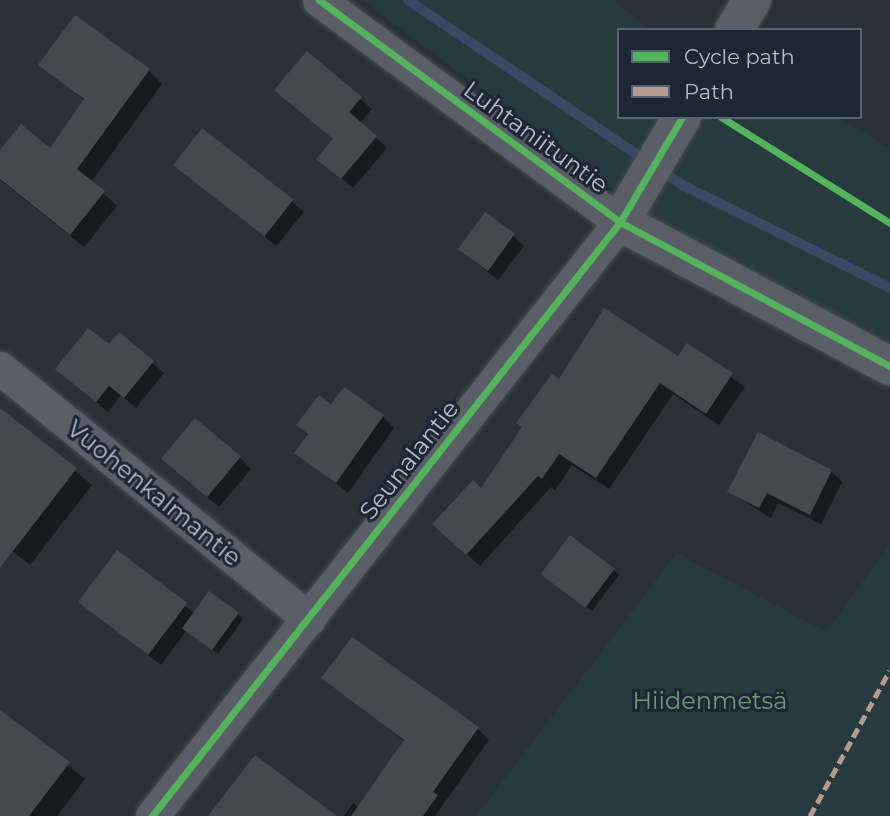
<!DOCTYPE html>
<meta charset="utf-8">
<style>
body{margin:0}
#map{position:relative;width:890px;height:816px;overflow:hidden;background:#2a3038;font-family:Montserrat,sans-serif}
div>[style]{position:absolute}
.green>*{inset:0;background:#273a3e}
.shadow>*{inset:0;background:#0007;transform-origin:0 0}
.stream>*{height:10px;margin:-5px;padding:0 5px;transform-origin:5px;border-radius:5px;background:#384963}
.building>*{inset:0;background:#444950;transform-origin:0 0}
.roads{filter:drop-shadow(0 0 2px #484c53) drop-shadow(0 0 2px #484c53)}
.minor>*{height:33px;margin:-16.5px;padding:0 16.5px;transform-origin:16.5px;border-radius:16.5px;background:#5a5e66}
.tertiary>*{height:38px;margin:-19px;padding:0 19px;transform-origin:19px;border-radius:19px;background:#5a5e66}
.quiet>*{height:5px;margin-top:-2.5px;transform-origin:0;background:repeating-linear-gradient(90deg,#b69a8f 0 10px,transparent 0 15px)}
.cycleway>*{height:7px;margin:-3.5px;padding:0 3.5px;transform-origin:3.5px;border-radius:3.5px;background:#56b35d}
span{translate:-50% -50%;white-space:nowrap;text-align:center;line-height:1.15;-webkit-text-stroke:6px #1d2633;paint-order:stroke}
.street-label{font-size:24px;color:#b4bcc9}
.park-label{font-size:24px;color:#6b9a76}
.legend{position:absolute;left:617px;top:28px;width:245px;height:91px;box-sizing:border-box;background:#1d2633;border:2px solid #59626f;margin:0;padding:9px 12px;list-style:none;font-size:21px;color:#b4bcc9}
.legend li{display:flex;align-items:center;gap:14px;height:35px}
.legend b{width:35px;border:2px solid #59626f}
</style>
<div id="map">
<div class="green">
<div style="clip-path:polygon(362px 0,614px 0,650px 30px,619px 30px,619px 117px,838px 117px,890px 149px,890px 346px,669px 230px)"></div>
<div style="clip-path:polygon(890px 545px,890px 816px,476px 816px,677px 553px,826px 632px)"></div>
</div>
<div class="shadow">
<div style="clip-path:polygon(307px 53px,372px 109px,360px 123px,387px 148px,353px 188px,330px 169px,334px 140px,276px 90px)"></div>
<div style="clip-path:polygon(40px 64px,149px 71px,162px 84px,91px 182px,117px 206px,84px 247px,0 180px,0 153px,51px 150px,85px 101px)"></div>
<div style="left:203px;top:130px;width:130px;height:44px;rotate:39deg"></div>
<div style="clip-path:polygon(513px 235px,524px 246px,498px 280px,459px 249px)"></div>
<div style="clip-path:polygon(119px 335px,164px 373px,136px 408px,121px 395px,108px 412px,57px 369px,109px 347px)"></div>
<div style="clip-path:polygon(687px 345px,745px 387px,719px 425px,673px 394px,609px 489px,572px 465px,555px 490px,551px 487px,480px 566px,447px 536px,559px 381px,678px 359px)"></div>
<div style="clip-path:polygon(332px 406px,383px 417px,394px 428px,348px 493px,296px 452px,309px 436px,298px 425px)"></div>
<div style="clip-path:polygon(0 408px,92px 485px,30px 565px,0 541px)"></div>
<div style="clip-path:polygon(240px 458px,251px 469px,219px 507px,174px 470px)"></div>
<div style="clip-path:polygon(831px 471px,842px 482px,821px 524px,778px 503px,771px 518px,729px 492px)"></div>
<div style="clip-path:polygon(117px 552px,195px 614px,238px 614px,243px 619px,218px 654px,187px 630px,161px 665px,80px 601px)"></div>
<div style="clip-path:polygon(614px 570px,619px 575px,592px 611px,548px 579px)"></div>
<div style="clip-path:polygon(323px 677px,478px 729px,489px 740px,435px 816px,344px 816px,353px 803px,359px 807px,405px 742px)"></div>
<div style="clip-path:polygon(9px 719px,85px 779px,57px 816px,0 816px,0 730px)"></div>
</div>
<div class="stream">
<div style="left:408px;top:0;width:331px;rotate:34deg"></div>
<div style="left:682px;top:185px;width:232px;rotate:26.3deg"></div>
</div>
<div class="building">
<div style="clip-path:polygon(75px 15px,150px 69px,77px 169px,105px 191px,70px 235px,0 179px,0 150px,21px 124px,50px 148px,84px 99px,38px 65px)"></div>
<div style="clip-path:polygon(307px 51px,362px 97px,349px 112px,377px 136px,341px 179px,316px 159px,333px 139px,274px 90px)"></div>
<div style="left:202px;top:128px;width:116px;height:47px;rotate:38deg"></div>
<div style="left:485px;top:212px;width:37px;height:46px;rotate:36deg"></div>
<div style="clip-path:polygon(604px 308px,678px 356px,687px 343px,733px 373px,706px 414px,660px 383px,596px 478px,559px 454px,542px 479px,538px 476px,466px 555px,432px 524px,473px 480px,481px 488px,522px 427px,516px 423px,552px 374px,559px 379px)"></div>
<div style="clip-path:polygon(88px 328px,109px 344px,119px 332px,154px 361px,124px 398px,109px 386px,96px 402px,55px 369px)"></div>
<div style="clip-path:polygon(344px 387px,384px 415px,336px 483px,294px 453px,308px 434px,296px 425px,319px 395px,331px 404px)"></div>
<div style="clip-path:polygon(0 408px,77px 468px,0 568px)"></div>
<div style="left:195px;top:418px;width:60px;height:53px;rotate:40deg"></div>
<div style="clip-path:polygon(758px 432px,832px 470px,810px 515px,767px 493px,759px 508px,727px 492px)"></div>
<div style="left:570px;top:535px;width:56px;height:49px;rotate:37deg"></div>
<div style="left:117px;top:550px;width:88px;height:65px;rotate:37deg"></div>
<div style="left:209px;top:591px;width:37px;height:46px;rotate:36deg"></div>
<div style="clip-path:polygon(352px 637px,479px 727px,433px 792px,438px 795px,423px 816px,351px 816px,404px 740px,321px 678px)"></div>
<div style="clip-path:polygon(0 710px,70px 762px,29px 816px,0 816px)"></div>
<div style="clip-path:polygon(255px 755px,337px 816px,208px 816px)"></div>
</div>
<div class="roads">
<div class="minor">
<div style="left:0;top:368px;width:398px;rotate:39.1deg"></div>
<div style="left:152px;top:816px;width:756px;rotate:-51.77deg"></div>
<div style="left:620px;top:222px;width:374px;rotate:-143.6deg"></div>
</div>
<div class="tertiary">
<div style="left:734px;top:30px;width:35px;rotate:-59deg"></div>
<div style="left:682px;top:117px;width:122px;rotate:120.6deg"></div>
<div style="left:620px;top:222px;width:306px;rotate:28.1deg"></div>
</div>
</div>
<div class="quiet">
<div style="left:810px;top:816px;width:166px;rotate:-61.3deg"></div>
</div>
<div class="cycleway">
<div style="left:319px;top:0;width:374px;rotate:36.4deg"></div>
<div style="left:620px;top:222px;width:306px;rotate:28.1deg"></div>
<div style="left:721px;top:117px;width:199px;rotate:32.1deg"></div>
<div style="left:152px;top:816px;width:756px;rotate:-51.77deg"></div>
<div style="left:620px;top:222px;width:122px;rotate:-59.4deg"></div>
</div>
<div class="street-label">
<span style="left:536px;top:137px;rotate:36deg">Luhtaniituntie</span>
<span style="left:409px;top:460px;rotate:-52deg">Seunalantie</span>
<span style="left:154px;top:493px;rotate:39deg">Vuohenkalmantie</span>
</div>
<div class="park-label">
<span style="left:710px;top:701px">Hiidenmetsä</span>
</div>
<ul class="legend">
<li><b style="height:9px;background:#56b35d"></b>Cycle path</li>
<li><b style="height:9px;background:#b69a8f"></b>Path</li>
</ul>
</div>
